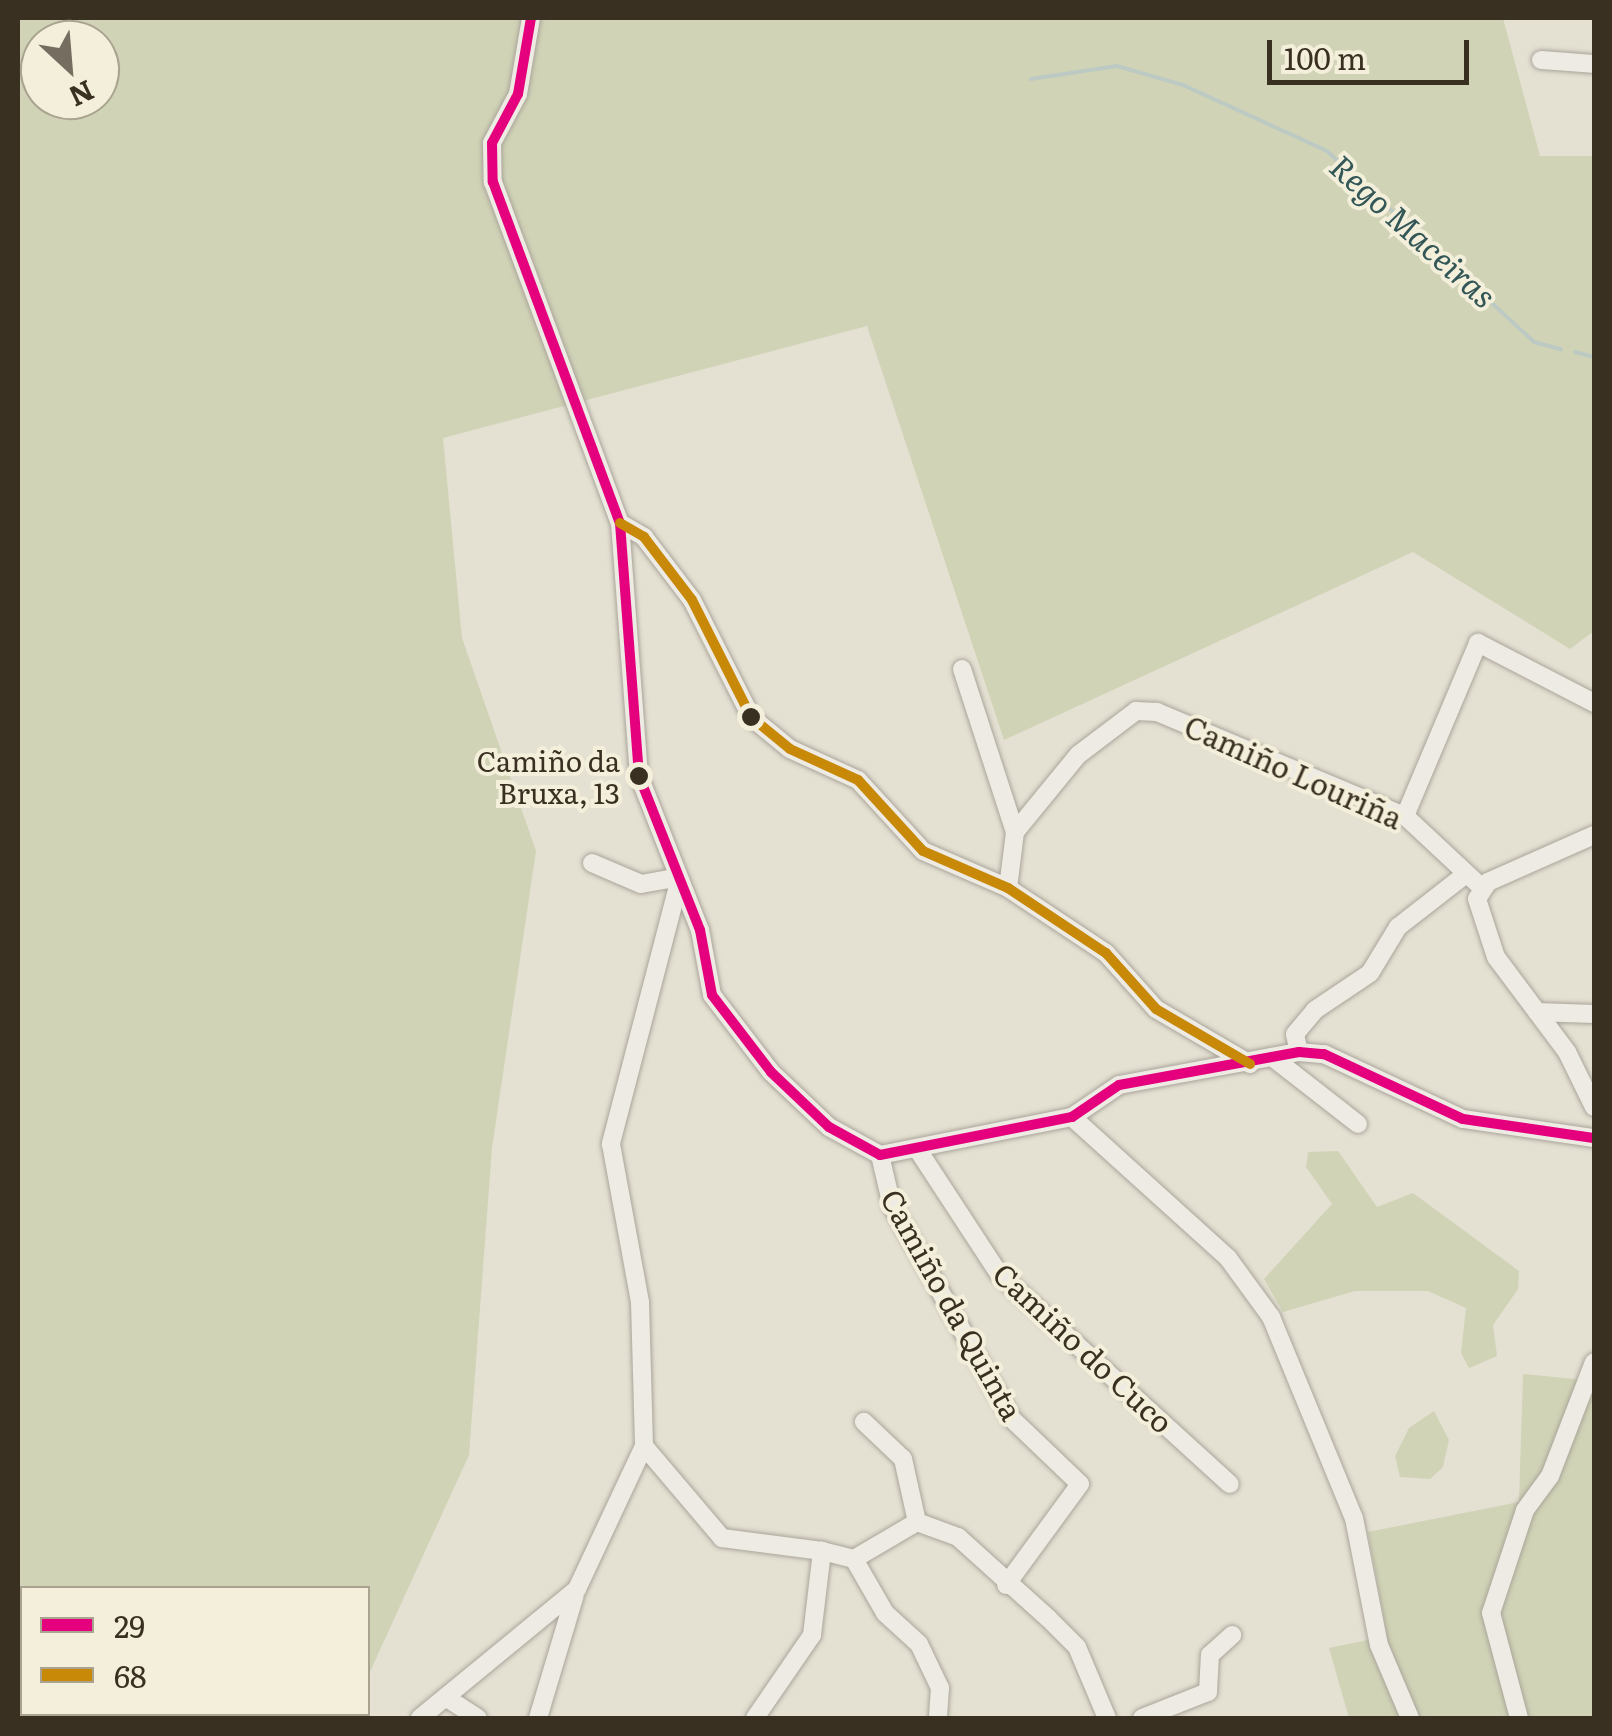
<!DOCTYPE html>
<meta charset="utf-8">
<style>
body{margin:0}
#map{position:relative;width:1612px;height:1736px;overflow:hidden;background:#e4e0d2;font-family:Literata,serif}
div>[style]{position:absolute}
.green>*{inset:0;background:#d0d3b6}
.stream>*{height:4px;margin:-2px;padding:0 2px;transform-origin:2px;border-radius:2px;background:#bccac3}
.roads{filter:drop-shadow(0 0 2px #aaa59a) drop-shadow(0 0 2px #aaa59a)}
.street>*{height:18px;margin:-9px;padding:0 9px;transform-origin:9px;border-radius:9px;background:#edebe3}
.bus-1>*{height:10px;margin:-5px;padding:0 5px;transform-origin:5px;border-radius:5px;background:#e5007d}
.bus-2>*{height:10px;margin:-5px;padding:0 5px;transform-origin:5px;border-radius:5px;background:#c88808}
.dots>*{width:28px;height:28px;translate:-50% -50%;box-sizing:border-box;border:5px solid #f3efda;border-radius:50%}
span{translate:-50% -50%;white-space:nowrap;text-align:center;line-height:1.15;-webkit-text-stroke:8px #f3efda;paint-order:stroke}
.bus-label{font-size:28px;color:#393022}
.right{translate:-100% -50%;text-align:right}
.street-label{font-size:30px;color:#393022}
.water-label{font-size:32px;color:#335657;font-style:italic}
.frame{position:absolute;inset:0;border:20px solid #393022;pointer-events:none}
.legend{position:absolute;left:20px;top:1586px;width:350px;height:130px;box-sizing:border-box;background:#f3efda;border:2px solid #a9a390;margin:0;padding:12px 18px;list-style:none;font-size:30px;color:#393022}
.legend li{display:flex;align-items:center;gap:20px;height:50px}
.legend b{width:50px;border:2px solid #a9a390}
.north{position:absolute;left:20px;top:20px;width:100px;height:100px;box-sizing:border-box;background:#f3efda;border:2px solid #a9a390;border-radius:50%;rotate:154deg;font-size:28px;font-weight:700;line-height:40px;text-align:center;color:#393022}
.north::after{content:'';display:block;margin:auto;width:35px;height:45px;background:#756e60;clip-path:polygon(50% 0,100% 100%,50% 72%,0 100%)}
.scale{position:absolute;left:1267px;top:40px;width:202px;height:45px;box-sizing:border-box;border:5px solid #393022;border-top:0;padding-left:12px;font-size:30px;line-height:35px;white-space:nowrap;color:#393022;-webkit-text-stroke:8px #f3efda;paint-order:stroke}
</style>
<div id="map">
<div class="green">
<div style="clip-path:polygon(evenodd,18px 18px,1503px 18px,1540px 156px,1594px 156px,1594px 631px,1570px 649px,1413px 552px,1004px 740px,867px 326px,443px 438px,462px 638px,536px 851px,492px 1148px,469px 1455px,368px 1676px,368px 1588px,22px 1588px,22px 1714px,348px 1718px,18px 1718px,18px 18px,40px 40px,100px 40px,100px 100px,40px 100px,40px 40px)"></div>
<div style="clip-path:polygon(1338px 1151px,1377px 1207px,1413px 1193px,1519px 1271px,1518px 1289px,1493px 1325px,1497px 1356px,1469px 1368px,1461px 1353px,1466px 1308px,1428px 1291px,1355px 1291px,1283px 1312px,1264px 1279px,1332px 1204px,1306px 1167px,1308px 1152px)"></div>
<div style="clip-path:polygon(1523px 1374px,1594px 1381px,1594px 1718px,1349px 1718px,1329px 1648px,1387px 1636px,1368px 1532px,1519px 1502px)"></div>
<div style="clip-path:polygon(1434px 1411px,1449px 1440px,1443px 1467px,1430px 1479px,1400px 1477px,1395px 1456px,1409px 1428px)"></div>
</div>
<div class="stream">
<div style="left:1031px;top:79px;width:87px;rotate:-8.6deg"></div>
<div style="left:1117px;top:66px;width:69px;rotate:16.1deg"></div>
<div style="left:1183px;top:85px;width:158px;rotate:24.6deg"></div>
<div style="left:1327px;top:151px;width:282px;rotate:42.7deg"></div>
<div style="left:1534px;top:342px;width:28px;rotate:15deg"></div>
<div style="left:1575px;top:352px;width:20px;rotate:15deg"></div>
</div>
<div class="roads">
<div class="street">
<div style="left:531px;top:18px;width:77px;rotate:99.7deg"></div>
<div style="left:518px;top:94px;width:55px;rotate:118deg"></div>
<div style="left:492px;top:143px;width:39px;rotate:89deg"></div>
<div style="left:493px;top:182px;width:364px;rotate:69.6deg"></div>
<div style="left:620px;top:523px;width:254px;rotate:85.7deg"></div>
<div style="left:639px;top:776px;width:166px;rotate:68.4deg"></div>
<div style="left:700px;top:930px;width:66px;rotate:79.5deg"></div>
<div style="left:712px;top:995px;width:97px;rotate:52.5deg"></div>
<div style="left:771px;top:1072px;width:80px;rotate:43.5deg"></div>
<div style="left:829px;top:1127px;width:58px;rotate:28.8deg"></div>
<div style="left:880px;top:1155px;width:196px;rotate:-11.2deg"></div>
<div style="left:1072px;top:1117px;width:57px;rotate:-34.2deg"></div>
<div style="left:1119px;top:1085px;width:183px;rotate:-10.4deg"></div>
<div style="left:1299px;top:1052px;width:25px;rotate:5deg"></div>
<div style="left:1324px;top:1054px;width:153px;rotate:25.1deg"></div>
<div style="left:1463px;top:1119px;width:132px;rotate:8.3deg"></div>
<div style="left:1541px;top:60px;width:53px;rotate:4.3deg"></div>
<div style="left:620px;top:523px;width:28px;rotate:30deg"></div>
<div style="left:644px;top:537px;width:79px;rotate:52.7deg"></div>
<div style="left:692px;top:600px;width:131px;rotate:63.2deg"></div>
<div style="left:751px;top:717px;width:50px;rotate:39.4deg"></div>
<div style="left:790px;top:749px;width:75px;rotate:24.5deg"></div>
<div style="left:858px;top:780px;width:96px;rotate:47.5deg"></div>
<div style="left:923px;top:851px;width:93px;rotate:23.5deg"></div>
<div style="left:1008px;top:888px;width:118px;rotate:33.6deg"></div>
<div style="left:1106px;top:953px;width:75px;rotate:48.2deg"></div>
<div style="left:1156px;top:1009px;width:109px;rotate:30.3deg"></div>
<div style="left:962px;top:669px;width:171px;rotate:72deg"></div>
<div style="left:1015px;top:832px;width:56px;rotate:97.1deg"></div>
<div style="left:1405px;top:816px;width:188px;rotate:-67.1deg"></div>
<div style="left:1478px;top:643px;width:131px;rotate:27.3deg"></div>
<div style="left:1015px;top:832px;width:99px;rotate:-50.7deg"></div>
<div style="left:1078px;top:755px;width:73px;rotate:-37.2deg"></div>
<div style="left:1136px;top:711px;width:21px;rotate:3deg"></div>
<div style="left:1157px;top:712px;width:269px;rotate:22.8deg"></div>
<div style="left:1405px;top:816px;width:103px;rotate:43deg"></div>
<div style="left:1594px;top:835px;width:116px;rotate:156.1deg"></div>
<div style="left:1488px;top:882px;width:20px;rotate:123deg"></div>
<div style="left:1477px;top:899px;width:61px;rotate:71.9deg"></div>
<div style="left:1496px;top:957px;width:119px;rotate:53.2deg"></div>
<div style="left:1567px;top:1052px;width:61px;rotate:63.9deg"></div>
<div style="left:592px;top:863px;width:53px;rotate:23.2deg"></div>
<div style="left:641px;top:884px;width:35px;rotate:-10deg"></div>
<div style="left:678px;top:886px;width:267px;rotate:104.6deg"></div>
<div style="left:611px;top:1144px;width:161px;rotate:79.6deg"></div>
<div style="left:640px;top:1302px;width:144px;rotate:88.4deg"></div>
<div style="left:644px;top:1446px;width:121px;rotate:49.7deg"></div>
<div style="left:722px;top:1538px;width:101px;rotate:7.4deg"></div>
<div style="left:1537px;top:1012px;width:57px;rotate:2deg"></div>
<div style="left:1299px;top:1052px;width:18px;rotate:-103deg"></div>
<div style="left:1295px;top:1034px;width:31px;rotate:-50deg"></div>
<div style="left:1315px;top:1010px;width:66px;rotate:-33.9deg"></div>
<div style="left:1370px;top:973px;width:54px;rotate:-58.7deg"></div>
<div style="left:1398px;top:927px;width:86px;rotate:-37.9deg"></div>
<div style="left:1272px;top:1057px;width:109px;rotate:37.9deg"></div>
<div style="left:1072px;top:1117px;width:210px;rotate:42.1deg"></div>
<div style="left:1228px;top:1258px;width:73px;rotate:53.9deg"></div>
<div style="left:1271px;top:1317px;width:217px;rotate:67.6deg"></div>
<div style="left:1354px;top:1518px;width:129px;rotate:78.9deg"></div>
<div style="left:1379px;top:1645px;width:79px;rotate:67deg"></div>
<div style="left:918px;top:1150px;width:148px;rotate:56.8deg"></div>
<div style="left:999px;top:1274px;width:312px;rotate:42.3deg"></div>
<div style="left:880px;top:1155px;width:52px;rotate:76.8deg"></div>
<div style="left:892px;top:1206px;width:244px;rotate:60.6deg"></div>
<div style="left:1012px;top:1419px;width:94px;rotate:43.7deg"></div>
<div style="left:1080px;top:1484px;width:125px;rotate:126.2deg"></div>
<div style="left:917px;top:1522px;width:44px;rotate:20.1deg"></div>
<div style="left:958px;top:1537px;width:121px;rotate:42deg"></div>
<div style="left:1048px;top:1618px;width:41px;rotate:45deg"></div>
<div style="left:1077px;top:1647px;width:77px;rotate:67.1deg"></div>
<div style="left:854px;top:1559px;width:73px;rotate:-30.4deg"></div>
<div style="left:917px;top:1522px;width:65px;rotate:-102.5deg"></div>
<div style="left:903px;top:1459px;width:54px;rotate:-136.5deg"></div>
<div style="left:450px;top:1700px;width:33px;rotate:33deg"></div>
<div style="left:420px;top:1718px;width:203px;rotate:-39.4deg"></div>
<div style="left:577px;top:1589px;width:158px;rotate:-64.9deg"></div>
<div style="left:538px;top:1718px;width:128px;rotate:-73.3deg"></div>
<div style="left:755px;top:1718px;width:101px;rotate:-55.5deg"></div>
<div style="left:812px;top:1635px;width:85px;rotate:-83.2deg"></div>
<div style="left:822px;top:1551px;width:33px;rotate:14deg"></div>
<div style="left:854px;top:1559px;width:62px;rotate:60.1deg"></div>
<div style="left:885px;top:1613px;width:46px;rotate:42.4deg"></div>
<div style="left:919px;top:1644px;width:49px;rotate:64.5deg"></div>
<div style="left:940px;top:1688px;width:30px;rotate:94deg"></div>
<div style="left:1142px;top:1718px;width:71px;rotate:-21.5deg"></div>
<div style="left:1208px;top:1692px;width:37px;rotate:-87deg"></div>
<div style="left:1210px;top:1655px;width:30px;rotate:-42deg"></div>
<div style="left:1519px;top:1718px;width:109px;rotate:-104.9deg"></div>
<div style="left:1491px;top:1613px;width:108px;rotate:-71.7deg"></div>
<div style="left:1525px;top:1510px;width:42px;rotate:-53.7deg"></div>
<div style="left:1550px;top:1476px;width:122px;rotate:-68.9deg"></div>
</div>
</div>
<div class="bus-1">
<div style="left:531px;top:18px;width:77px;rotate:99.7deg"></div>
<div style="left:518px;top:94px;width:55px;rotate:118deg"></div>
<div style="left:492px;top:143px;width:39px;rotate:89deg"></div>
<div style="left:493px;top:182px;width:364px;rotate:69.6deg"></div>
<div style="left:620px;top:523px;width:254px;rotate:85.7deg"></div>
<div style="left:639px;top:776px;width:166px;rotate:68.4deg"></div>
<div style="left:700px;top:930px;width:66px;rotate:79.5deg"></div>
<div style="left:712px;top:995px;width:97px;rotate:52.5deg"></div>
<div style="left:771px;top:1072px;width:80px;rotate:43.5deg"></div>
<div style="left:829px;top:1127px;width:58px;rotate:28.8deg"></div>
<div style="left:880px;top:1155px;width:196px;rotate:-11.2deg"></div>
<div style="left:1072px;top:1117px;width:57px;rotate:-34.2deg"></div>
<div style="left:1119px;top:1085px;width:183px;rotate:-10.4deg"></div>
<div style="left:1299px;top:1052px;width:25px;rotate:5deg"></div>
<div style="left:1324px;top:1054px;width:153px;rotate:25.1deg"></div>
<div style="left:1463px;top:1119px;width:132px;rotate:8.3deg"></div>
</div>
<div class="bus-2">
<div style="left:620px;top:523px;width:28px;rotate:30deg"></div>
<div style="left:644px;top:537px;width:79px;rotate:52.7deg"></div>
<div style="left:692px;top:600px;width:131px;rotate:63.2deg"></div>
<div style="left:751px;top:717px;width:50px;rotate:39.4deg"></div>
<div style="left:790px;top:749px;width:75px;rotate:24.5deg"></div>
<div style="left:858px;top:780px;width:96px;rotate:47.5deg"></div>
<div style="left:923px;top:851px;width:93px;rotate:23.5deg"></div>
<div style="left:1008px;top:888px;width:118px;rotate:33.6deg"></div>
<div style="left:1106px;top:953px;width:75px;rotate:48.2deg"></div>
<div style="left:1156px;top:1009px;width:109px;rotate:30.3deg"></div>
</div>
<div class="dots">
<div style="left:751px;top:717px;background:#393022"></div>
<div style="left:639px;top:776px;background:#393022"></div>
</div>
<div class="bus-label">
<span class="right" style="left:620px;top:776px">Camiño da<br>Bruxa, 13</span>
</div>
<div class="street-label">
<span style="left:1294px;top:771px;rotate:24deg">Camiño Louriña</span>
<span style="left:953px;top:1304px;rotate:61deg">Camiño da Quinta</span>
<span style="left:1084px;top:1347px;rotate:43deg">Camiño do Cuco</span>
</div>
<div class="water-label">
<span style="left:1414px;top:230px;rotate:42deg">Rego Maceiras</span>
</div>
<div class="frame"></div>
<ul class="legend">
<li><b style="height:12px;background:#e5007d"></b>29</li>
<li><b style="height:12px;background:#c88808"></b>68</li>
</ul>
<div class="north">N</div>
<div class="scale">100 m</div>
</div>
